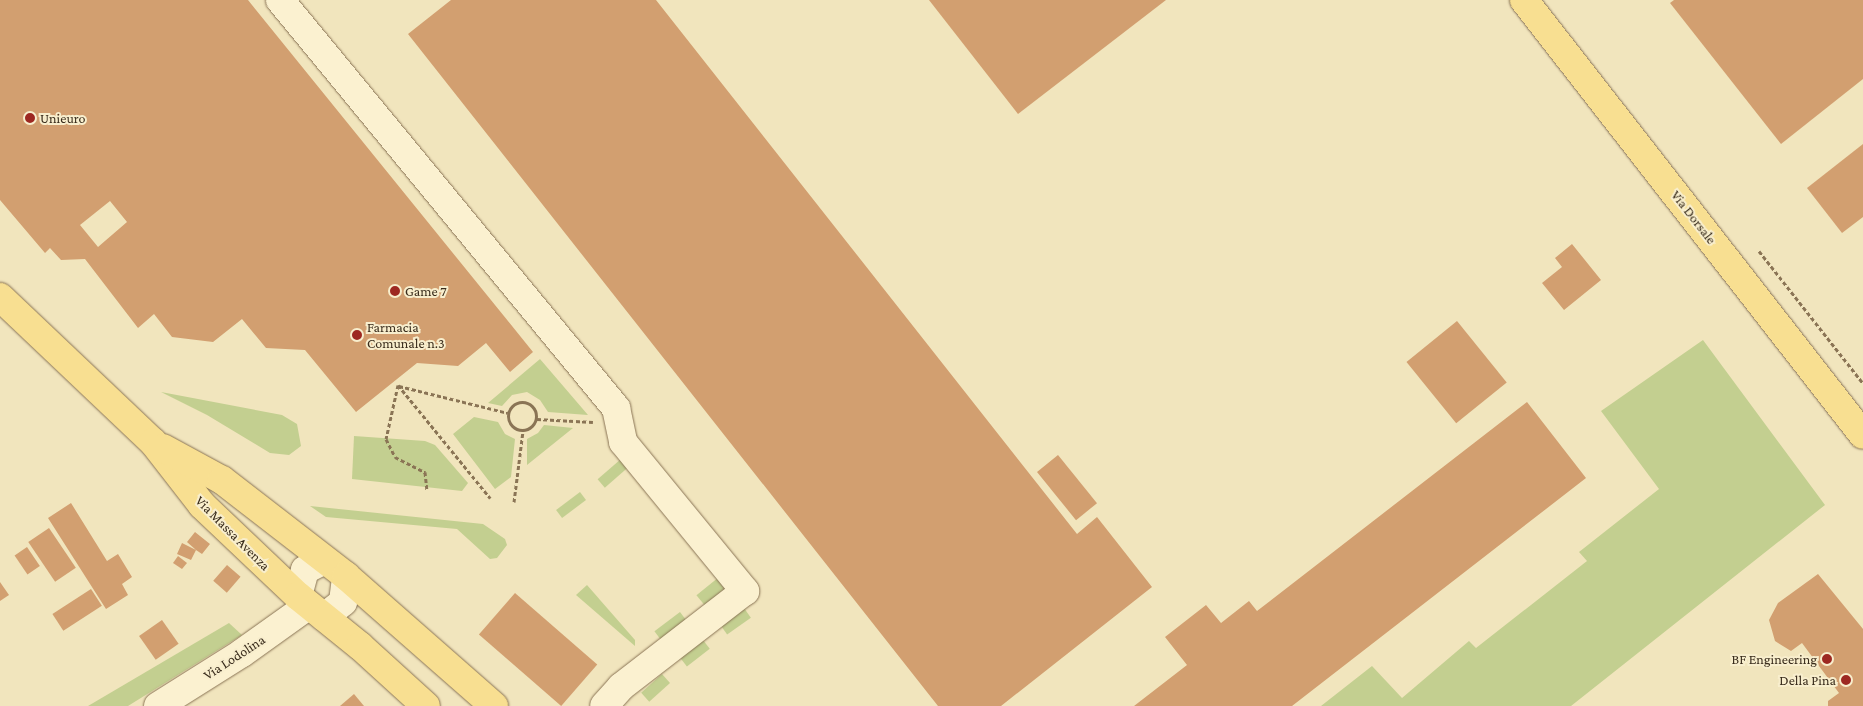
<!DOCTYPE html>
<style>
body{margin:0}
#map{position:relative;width:1863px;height:706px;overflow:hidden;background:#f1e5bd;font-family:"Crimson Pro",serif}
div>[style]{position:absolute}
.green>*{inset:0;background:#c3cf90;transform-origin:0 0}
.building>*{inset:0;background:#d29f70;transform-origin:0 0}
.path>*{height:3px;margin-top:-1.5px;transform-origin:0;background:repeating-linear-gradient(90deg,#8a7455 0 4px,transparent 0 6.5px)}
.path>.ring{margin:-1.5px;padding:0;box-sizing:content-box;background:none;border:3px solid #8a7455;border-radius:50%}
.roads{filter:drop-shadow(0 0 1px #8a7455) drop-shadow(0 0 1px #8a7455)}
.minor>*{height:28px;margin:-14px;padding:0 14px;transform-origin:14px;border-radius:14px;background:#fbf1d0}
.major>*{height:28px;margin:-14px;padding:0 14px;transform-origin:14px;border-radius:14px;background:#f8df91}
.dots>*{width:14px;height:14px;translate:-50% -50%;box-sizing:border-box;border:2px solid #f8eecd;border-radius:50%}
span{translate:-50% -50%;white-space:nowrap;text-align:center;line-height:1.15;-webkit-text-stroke:4px #f8eecd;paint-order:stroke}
.poi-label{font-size:14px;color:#382b1b}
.left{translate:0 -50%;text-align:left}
.right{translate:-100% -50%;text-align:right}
.street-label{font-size:14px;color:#382b1b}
</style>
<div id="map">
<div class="green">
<div style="clip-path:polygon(1703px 340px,1825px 505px,1571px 706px,1321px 706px,1372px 666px,1402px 698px,1469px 641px,1476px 648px,1587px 561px,1579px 552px,1659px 489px,1601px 411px)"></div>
<div style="clip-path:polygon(540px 359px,588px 415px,548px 412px,540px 400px,527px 392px,512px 395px,502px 406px,488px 403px)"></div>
<div style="clip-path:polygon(161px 392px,282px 415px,297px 424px,301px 446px,289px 455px,270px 453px,207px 415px)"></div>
<div style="clip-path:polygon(474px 417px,498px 422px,505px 434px,515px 439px,511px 477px,495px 489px,453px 434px)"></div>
<div style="clip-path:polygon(544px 425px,573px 428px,527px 465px,527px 439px,538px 433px)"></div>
<div style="clip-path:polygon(354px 436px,425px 441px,435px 445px,468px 483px,462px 491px,352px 479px)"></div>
<div style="left:621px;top:459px;width:11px;height:31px;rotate:49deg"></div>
<div style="left:580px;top:492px;width:10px;height:30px;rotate:53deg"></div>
<div style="clip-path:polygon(310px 506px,483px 524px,505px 539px,507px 545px,497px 558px,490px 559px,457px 529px,326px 517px)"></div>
<div style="left:719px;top:577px;width:13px;height:29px;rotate:51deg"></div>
<div style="clip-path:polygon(587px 585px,635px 640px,635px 646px,576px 595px)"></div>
<div style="left:744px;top:608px;width:12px;height:29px;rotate:55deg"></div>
<div style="left:680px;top:612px;width:10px;height:32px;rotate:53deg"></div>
<div style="clip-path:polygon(229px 623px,242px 635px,128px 706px,88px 706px)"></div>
<div style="left:703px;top:640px;width:11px;height:29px;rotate:52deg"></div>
<div style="left:662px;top:674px;width:12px;height:28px;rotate:48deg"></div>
</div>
<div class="building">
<div style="clip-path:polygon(evenodd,0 0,248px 0,533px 352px,510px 372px,486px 343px,458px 366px,417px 363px,356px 412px,305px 350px,266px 348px,242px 319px,213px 342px,172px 337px,154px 314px,138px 328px,85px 259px,61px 260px,50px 248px,45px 253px,0 200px,0 0,110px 201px,127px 222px,98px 247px,80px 225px,110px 201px)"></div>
<div style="clip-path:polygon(451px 0,656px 0,1077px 534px,1097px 517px,1152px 587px,1001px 706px,938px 706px,408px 34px)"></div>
<div style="clip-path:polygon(929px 0,1166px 0,1018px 114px)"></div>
<div style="clip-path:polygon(1674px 0,1863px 0,1863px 79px,1781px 144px,1670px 3px)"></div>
<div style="clip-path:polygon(1863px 144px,1863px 217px,1842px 233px,1807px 188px)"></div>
<div style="clip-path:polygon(1572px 244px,1601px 280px,1564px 310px,1542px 283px,1562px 267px,1555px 258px)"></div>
<div style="left:1457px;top:321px;width:79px;height:65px;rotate:51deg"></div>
<div style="clip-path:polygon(1527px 402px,1586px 478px,1292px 706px,1134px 706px,1187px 665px,1165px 637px,1206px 605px,1221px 623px,1249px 601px,1257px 611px)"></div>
<div style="left:1058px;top:455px;width:62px;height:27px;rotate:51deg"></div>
<div style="clip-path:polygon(71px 503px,107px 561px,118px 554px,132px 577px,122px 584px,128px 595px,106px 609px,48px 518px)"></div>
<div style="left:49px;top:528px;width:48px;height:25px;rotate:56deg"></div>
<div style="clip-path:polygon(195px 532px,210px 544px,202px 554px,196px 550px,191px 560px,177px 554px,182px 543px,196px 550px,187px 542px)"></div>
<div style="left:27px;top:547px;width:23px;height:15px;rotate:56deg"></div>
<div style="clip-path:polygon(178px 556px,187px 563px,182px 569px,173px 563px)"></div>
<div style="left:227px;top:565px;width:18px;height:21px;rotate:41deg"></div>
<div style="clip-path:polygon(1818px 574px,1863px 629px,1863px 706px,1828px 706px,1828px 701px,1839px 693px,1802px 643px,1791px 651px,1775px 641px,1769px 620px,1778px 603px)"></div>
<div style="clip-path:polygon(0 582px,9px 595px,0 601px)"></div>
<div style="left:91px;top:589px;width:20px;height:46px;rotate:57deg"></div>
<div style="left:515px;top:593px;width:109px;height:55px;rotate:41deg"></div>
<div style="left:162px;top:620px;width:29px;height:28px;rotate:55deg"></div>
<div style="clip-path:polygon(354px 694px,364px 706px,340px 706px)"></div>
</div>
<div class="path">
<div style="left:1759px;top:251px;width:168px;rotate:51.8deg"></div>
<div style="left:398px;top:385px;width:146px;rotate:50.8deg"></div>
<div style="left:398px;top:385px;width:55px;rotate:102.5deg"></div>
<div style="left:386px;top:439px;width:20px;rotate:63deg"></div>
<div style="left:395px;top:457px;width:34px;rotate:27deg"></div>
<div style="left:425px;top:472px;width:19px;rotate:84deg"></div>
<div style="left:399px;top:386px;width:112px;rotate:13.9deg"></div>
<div class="ring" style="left:508px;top:402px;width:25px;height:25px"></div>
<div style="left:537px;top:419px;width:56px;rotate:3.1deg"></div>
<div style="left:514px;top:502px;width:72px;rotate:-82.8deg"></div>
</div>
<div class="roads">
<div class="minor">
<div style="left:280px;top:0;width:529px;rotate:50.53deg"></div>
<div style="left:616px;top:408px;width:35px;rotate:78deg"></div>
<div style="left:623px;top:442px;width:193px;rotate:50.7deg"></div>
<div style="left:745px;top:591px;width:157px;rotate:142.3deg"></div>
<div style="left:621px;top:687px;width:25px;rotate:132deg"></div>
<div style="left:298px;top:596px;width:27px;rotate:-75deg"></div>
<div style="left:305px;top:570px;width:22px;rotate:-27deg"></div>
<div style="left:324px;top:617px;width:24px;rotate:-38deg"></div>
<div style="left:343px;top:602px;width:26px;rotate:-83deg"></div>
<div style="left:158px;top:706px;width:99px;rotate:-32.2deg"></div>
<div style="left:242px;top:653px;width:82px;rotate:-35.6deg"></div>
</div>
<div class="major">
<div style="left:1524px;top:0;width:551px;rotate:52.07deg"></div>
<div style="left:0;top:297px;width:211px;rotate:43.5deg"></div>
<div style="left:153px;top:442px;width:80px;rotate:52.1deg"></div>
<div style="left:202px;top:505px;width:132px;rotate:43.5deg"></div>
<div style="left:298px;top:596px;width:80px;rotate:38.9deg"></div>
<div style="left:360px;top:646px;width:89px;rotate:42.3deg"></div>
<div style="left:163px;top:448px;width:67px;rotate:28.5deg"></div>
<div style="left:222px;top:480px;width:157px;rotate:37.7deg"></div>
<div style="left:346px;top:576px;width:197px;rotate:41.3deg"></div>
</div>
</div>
<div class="dots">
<div style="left:30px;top:118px;background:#9d2821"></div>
<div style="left:395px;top:291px;background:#9d2821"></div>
<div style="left:357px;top:335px;background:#9d2821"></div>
<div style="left:1827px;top:659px;background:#9d2821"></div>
<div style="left:1846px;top:680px;background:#9d2821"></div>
</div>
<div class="poi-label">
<span class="left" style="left:40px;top:118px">Unieuro</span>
<span class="left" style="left:405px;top:291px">Game 7</span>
<span class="left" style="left:367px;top:335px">Farmacia<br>Comunale n.3</span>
<span class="right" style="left:1817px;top:659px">BF Engineering</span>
<span class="right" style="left:1836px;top:680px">Della Pina</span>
</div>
<div class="street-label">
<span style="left:1694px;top:217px;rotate:52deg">Via Dorsale</span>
<span style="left:233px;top:533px;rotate:45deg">Via Massa Avenza</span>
<span style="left:234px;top:657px;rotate:-33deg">Via Lodolina</span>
</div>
</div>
